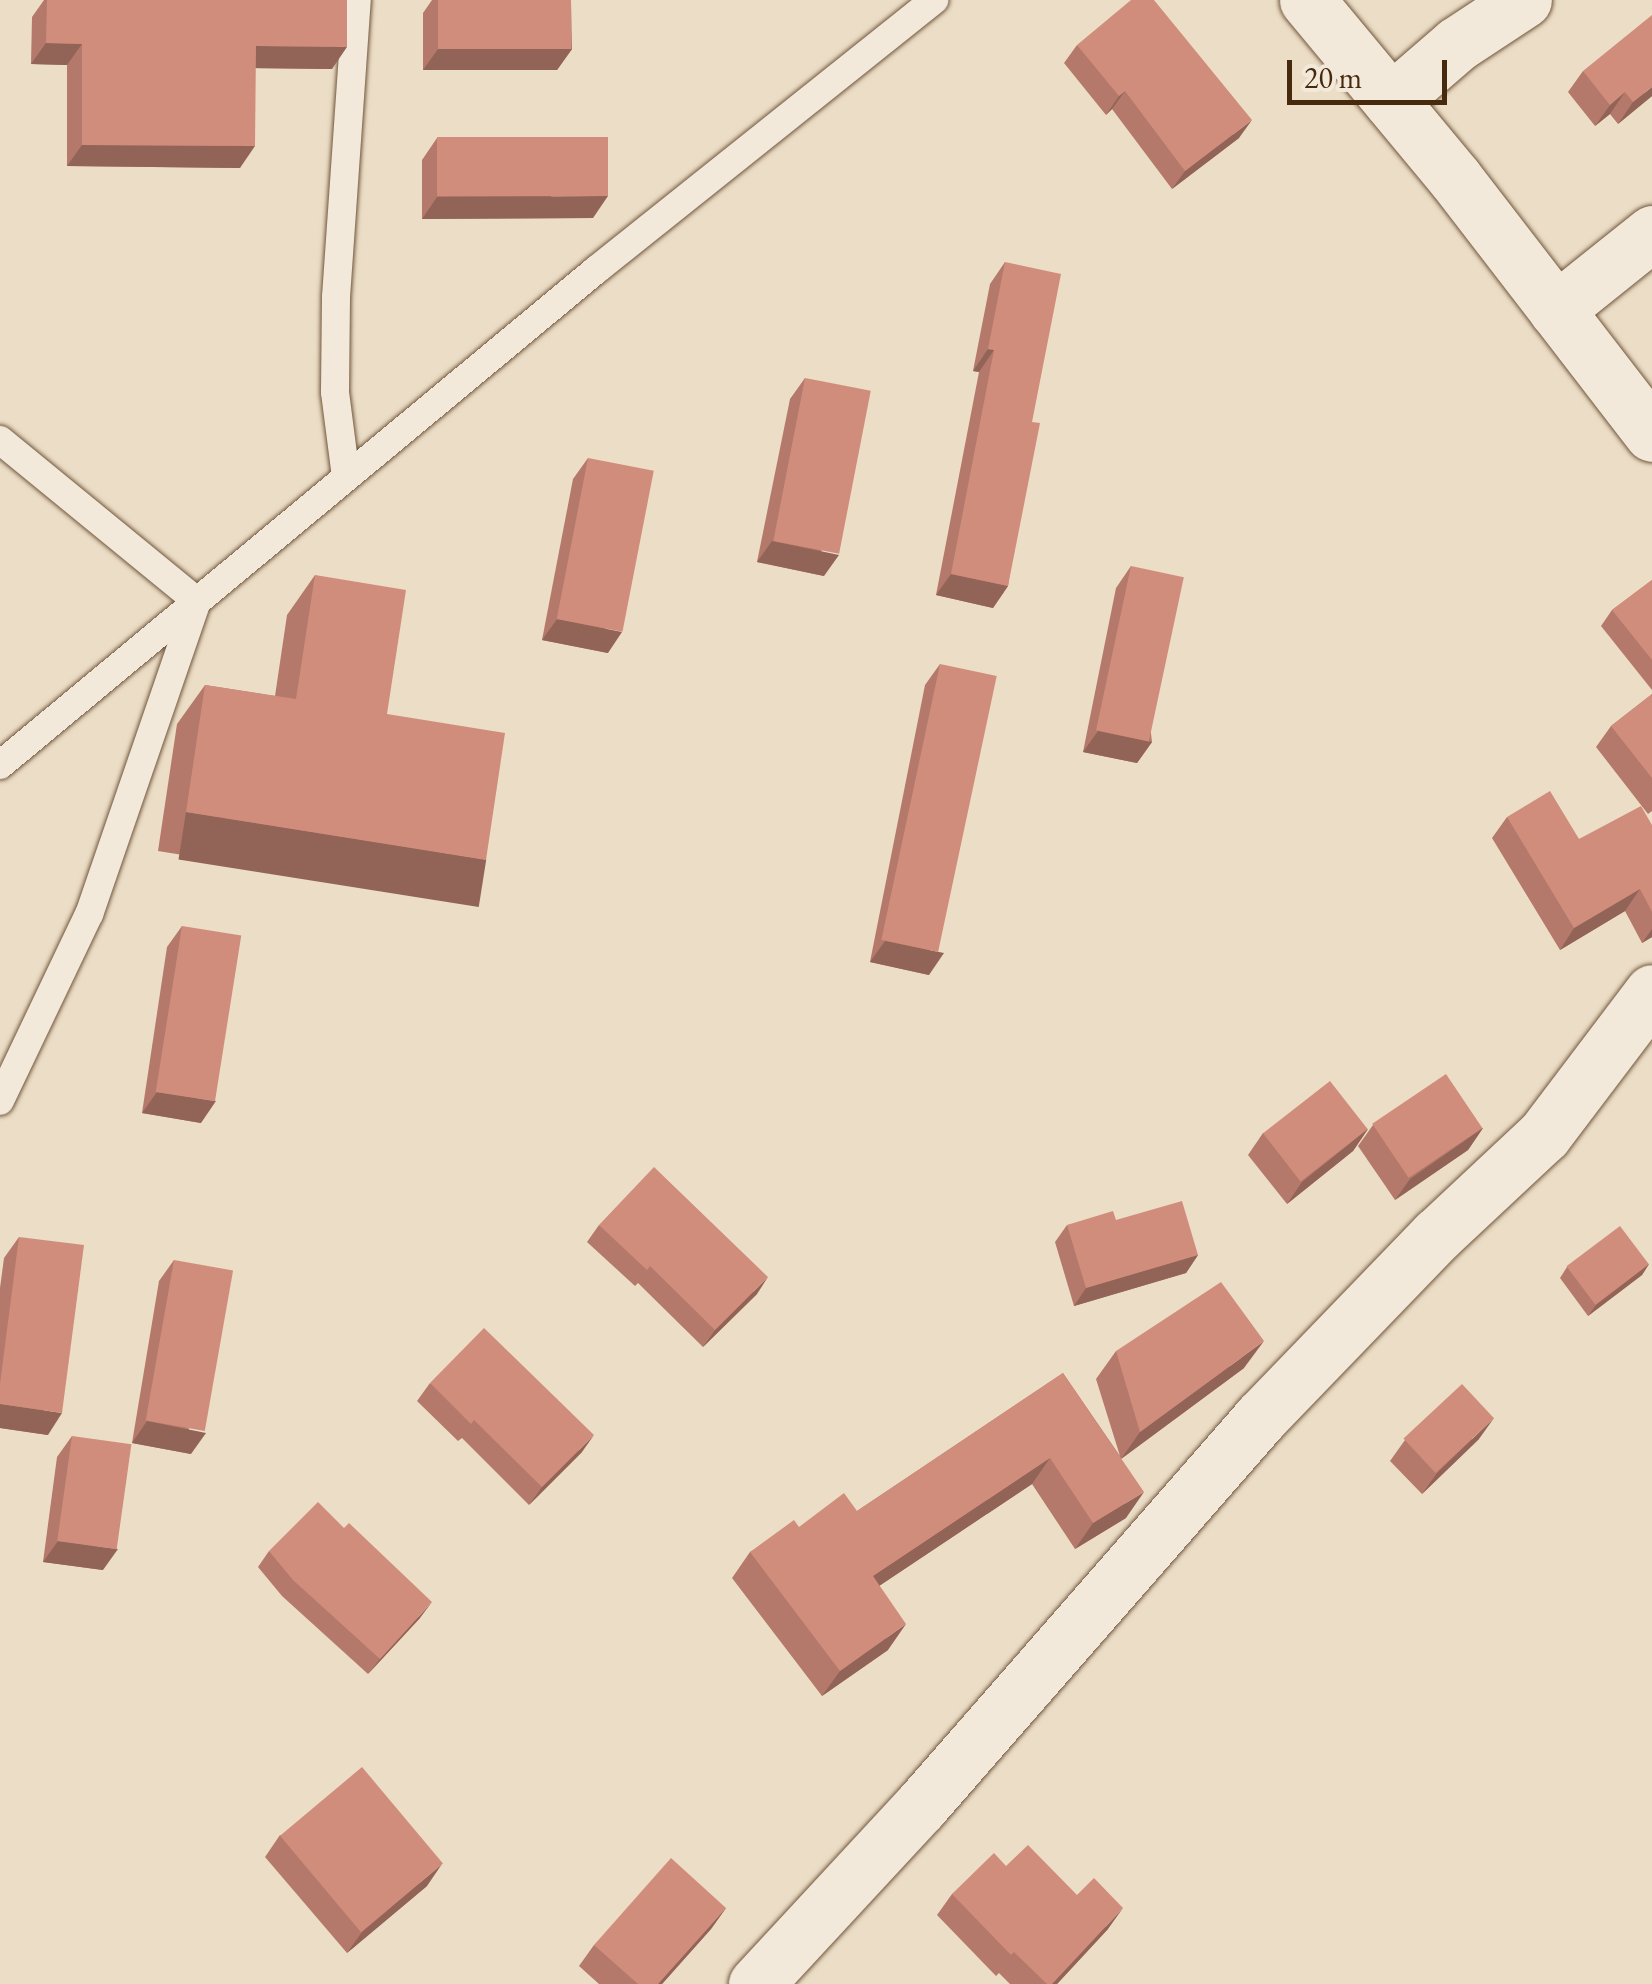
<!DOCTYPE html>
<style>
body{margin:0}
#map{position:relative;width:1652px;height:1984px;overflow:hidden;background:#ecddc6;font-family:"EB Garamond",serif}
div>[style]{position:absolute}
.roads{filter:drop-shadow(0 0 2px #70563c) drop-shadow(0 0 2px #70563c)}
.lane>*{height:28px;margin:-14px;padding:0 14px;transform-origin:14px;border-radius:14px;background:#f3e9da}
.street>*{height:55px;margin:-27.5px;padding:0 27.5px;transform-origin:27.5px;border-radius:27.5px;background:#f3e9da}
.wall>*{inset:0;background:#b4796b}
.shaded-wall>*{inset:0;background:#926357;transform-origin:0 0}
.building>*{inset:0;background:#d18d7c;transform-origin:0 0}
span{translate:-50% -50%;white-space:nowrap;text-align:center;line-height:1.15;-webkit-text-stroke:8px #f3e9da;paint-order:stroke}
.scale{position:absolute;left:1287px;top:60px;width:160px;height:45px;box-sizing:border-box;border:5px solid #47290e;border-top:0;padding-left:12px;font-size:30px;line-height:35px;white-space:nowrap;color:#47290e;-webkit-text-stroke:8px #f3e9da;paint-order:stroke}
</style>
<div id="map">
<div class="roads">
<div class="lane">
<div style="left:0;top:440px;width:254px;rotate:39.3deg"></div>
<div style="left:197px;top:601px;width:331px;rotate:109deg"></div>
<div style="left:89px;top:914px;width:207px;rotate:115.5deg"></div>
<div style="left:346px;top:477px;width:86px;rotate:-97.4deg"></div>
<div style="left:335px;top:392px;width:95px;rotate:-89.4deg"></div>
<div style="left:336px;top:297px;width:298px;rotate:-86deg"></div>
<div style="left:0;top:765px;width:775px;rotate:-39.71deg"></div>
<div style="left:596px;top:270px;width:433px;rotate:-38.6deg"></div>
</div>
<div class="street">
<div style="left:1307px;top:0;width:230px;rotate:50.3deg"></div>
<div style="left:1454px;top:177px;width:324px;rotate:52.4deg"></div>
<div style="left:1391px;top:101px;width:87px;rotate:-40.8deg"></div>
<div style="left:1457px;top:44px;width:80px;rotate:-33.3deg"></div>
<div style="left:1556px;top:310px;width:123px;rotate:-38.7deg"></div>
<div style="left:756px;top:1984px;width:241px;rotate:-47.2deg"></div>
<div style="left:920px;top:1807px;width:518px;rotate:-48.83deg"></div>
<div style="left:1261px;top:1417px;width:253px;rotate:-46deg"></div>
<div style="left:1437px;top:1235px;width:146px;rotate:-43.1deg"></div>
<div style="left:1544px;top:1135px;width:179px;rotate:-52.9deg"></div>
</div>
</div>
<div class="wall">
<div style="clip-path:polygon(44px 0,347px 0,332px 69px,255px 68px,240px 168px,67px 166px,67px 65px,31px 64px,32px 17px)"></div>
<div style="clip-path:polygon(432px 0,571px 0,572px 49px,557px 70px,423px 70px,423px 13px)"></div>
<div style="clip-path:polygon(1077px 45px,1239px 138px,1172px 189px,1112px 109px,1106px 115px,1064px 63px)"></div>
<div style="clip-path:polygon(1583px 71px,1652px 96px,1618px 124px,1610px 114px,1595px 126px,1568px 92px)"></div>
<div style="clip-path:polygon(437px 138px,593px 218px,422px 219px,422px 160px)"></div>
<div style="clip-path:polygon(1005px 262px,1032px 422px,1008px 586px,993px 608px,936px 595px,979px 372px,973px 371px,990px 284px)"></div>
<div style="clip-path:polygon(805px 378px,824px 576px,757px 562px,790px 399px)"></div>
<div style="clip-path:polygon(588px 458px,608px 653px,542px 640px,573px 479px)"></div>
<div style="clip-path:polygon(1131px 566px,1152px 742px,1137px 763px,1083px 752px,1116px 588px)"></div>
<div style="clip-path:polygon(315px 575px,387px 714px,458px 899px,158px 851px,177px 724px,205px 685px,275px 696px,287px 615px)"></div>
<div style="clip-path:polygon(1652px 580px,1652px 690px,1601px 626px,1612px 610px)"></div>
<div style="clip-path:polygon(940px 664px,929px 975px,870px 962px,925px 685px)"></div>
<div style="clip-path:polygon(1652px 694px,1652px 811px,1648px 814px,1596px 747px,1611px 726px)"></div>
<div style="clip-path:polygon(1507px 817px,1579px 839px,1652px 825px,1652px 937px,1642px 943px,1625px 911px,1560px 950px,1492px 838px)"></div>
<div style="clip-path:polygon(182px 926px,201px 1123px,142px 1113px,167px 947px)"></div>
<div style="clip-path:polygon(1373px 1125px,1483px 1128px,1468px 1150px,1395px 1200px,1358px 1146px)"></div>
<div style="clip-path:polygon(1368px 1129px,1353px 1151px,1287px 1204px,1248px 1155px,1263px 1133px)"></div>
<div style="clip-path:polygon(1116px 1220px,1198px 1255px,1186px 1273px,1074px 1306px,1055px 1242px,1067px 1225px)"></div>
<div style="clip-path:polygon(599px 1225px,757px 1294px,703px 1347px,638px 1283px,635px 1286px,587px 1242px)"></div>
<div style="clip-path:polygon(19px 1237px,48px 1435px,0 1428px,0 1288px,4px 1258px)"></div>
<div style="clip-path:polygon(174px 1260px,191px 1454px,132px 1443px,159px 1281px)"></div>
<div style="clip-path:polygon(1649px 1264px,1642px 1275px,1588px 1316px,1560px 1278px,1567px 1267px)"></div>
<div style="clip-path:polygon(1116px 1351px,1244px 1368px,1121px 1459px,1126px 1518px,1075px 1549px,1032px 1484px,879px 1586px,888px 1650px,822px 1696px,732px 1578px,750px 1552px,799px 1527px,857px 1511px,1063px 1373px,1120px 1456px,1096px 1379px)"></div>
<div style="clip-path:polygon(430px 1383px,582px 1452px,529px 1505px,462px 1438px,458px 1441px,417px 1401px)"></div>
<div style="clip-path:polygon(72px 1436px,103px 1570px,43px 1562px,57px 1457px)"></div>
<div style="clip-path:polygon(1479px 1439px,1422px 1494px,1390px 1461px,1405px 1440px)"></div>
<div style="clip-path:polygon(269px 1551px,420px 1618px,368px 1674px,282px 1596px,258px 1567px)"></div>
<div style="clip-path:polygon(280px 1835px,427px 1886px,347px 1953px,265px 1857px)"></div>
<div style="clip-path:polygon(1006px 1866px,1108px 1929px,1057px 1984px,1010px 1984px,999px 1973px,996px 1976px,937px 1915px,952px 1894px)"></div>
<div style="clip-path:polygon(726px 1908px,711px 1929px,662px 1984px,599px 1984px,579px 1966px,594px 1945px)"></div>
</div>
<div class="shaded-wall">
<div style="clip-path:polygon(46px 43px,82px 44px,67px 65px,31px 64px)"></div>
<div style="clip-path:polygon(256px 46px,347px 47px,332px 69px,241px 68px)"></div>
<div style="clip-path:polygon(438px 49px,572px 49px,557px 70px,423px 70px)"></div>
<div style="clip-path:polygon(1652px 87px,1652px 96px,1618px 124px,1633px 102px)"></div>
<div style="clip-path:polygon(1125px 91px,1112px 109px,1106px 115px,1119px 96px)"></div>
<div style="clip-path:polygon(1625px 92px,1610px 114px,1595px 126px,1610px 105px)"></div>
<div style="clip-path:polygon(1252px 120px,1239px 138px,1172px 189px,1185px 171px)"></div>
<div style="clip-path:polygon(82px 145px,255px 146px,240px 168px,67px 166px)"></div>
<div style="clip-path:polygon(608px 196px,593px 218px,422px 219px,437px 197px)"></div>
<div style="clip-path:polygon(988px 349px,994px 350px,979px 372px,973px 371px)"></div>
<div style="clip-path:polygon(772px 541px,839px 555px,824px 576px,757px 562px)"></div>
<div style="clip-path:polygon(951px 574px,1008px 586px,993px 608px,936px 595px)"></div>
<div style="clip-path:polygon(557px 619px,622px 632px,608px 653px,542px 640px)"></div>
<div style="clip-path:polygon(1098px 731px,1152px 742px,1137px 763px,1083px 752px)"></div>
<div style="left:186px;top:812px;width:304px;height:48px;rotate:9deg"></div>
<div style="clip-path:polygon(1640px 889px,1625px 911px,1560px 950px,1574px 928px)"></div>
<div style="clip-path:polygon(1652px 929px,1652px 937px,1642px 943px)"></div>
<div style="clip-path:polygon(885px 941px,944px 953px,929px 975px,870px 962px)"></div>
<div style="clip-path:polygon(157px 1092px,216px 1101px,201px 1123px,142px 1113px)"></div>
<div style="clip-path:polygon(1483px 1128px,1468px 1150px,1395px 1200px,1410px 1179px)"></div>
<div style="clip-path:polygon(1368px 1129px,1353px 1151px,1287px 1204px,1302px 1182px)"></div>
<div style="clip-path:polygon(1198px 1255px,1186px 1273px,1074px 1306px,1086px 1288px)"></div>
<div style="clip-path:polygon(1649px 1264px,1642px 1275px,1588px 1316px,1596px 1305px)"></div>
<div style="clip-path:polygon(768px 1277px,757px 1294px,703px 1347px,715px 1330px)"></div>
<div style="clip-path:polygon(1264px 1341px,1244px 1368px,1121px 1459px,1140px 1432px)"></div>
<div style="clip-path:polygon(0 1404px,62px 1413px,48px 1435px,0 1428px)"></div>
<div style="clip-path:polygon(1494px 1418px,1479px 1439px,1422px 1494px,1437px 1473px)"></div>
<div style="clip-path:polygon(147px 1421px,206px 1433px,191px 1454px,132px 1443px)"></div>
<div style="clip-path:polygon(594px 1435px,582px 1452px,529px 1505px,542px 1487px)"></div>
<div style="clip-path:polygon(1050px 1458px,1032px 1484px,855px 1602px,873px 1576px)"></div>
<div style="clip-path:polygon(1144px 1492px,1126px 1518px,1075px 1549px,1093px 1523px)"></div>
<div style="clip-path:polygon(58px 1541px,118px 1549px,103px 1570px,43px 1562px)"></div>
<div style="clip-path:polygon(432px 1602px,420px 1618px,368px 1674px,380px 1659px)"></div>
<div style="clip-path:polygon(906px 1624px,888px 1650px,822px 1696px,840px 1671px)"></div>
<div style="clip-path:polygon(442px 1864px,427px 1886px,347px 1953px,362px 1932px)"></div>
<div style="clip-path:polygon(726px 1908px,711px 1929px,662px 1984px,658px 1984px)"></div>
<div style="clip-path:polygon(1123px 1908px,1108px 1929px,1057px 1984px,1052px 1984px)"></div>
</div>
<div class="building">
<div style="clip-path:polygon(47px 0,347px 0,347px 47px,256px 46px,255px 146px,82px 145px,82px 44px,46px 43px)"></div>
<div style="left:438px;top:0;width:133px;height:49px"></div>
<div style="clip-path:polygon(1131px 0,1154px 0,1252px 120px,1185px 171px,1125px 91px,1119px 96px,1077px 45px)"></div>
<div style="clip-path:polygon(1652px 15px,1652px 87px,1633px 102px,1625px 92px,1610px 105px,1583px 71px)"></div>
<div style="left:608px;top:137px;width:59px;height:171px;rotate:90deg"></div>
<div style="clip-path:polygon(1005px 262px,1061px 274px,1032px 422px,1040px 423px,1008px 586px,951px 574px,994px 350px,988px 349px)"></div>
<div style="left:805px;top:378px;width:67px;height:166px;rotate:11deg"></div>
<div style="left:588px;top:458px;width:67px;height:164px;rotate:11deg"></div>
<div style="left:1131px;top:566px;width:54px;height:168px;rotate:12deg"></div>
<div style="clip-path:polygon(315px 575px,406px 590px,387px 714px,505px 733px,486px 860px,186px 812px,205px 685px,296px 699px)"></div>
<div style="clip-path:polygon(1652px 580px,1652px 660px,1612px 610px)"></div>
<div style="left:940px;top:664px;width:58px;height:282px;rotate:12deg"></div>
<div style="clip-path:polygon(1652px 694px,1652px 778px,1611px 726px)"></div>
<div style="clip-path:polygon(1550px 791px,1579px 839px,1641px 806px,1652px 825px,1652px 912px,1640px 889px,1574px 928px,1507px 817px)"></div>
<div style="left:182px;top:926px;width:60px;height:168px;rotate:9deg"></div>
<div style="left:1446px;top:1074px;width:65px;height:89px;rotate:56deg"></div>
<div style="left:1330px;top:1081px;width:61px;height:85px;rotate:52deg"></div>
<div style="clip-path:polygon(654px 1167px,768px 1277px,715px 1330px,650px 1266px,647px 1270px,599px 1225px)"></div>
<div style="clip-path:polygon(1182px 1201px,1198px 1255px,1086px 1288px,1067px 1225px,1113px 1211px,1116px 1220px)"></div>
<div style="left:1620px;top:1226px;width:48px;height:67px;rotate:53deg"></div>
<div style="clip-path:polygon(19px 1237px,84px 1245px,62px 1413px,0 1404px,0 1384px)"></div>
<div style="left:174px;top:1260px;width:60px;height:163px;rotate:10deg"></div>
<div style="clip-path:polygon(1221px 1282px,1264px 1341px,1140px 1432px,1116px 1351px)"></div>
<div style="clip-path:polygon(484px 1328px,594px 1435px,542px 1487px,474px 1420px,471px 1424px,430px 1383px)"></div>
<div style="clip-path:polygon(1063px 1373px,1144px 1492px,1093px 1523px,1050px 1458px,873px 1576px,906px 1624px,840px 1671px,750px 1552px,794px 1520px,799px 1527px,844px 1493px,857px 1511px)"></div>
<div style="left:1462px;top:1384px;width:47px;height:80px;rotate:47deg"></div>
<div style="left:72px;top:1436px;width:60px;height:106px;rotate:8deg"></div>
<div style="clip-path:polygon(318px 1502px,344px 1528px,349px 1523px,432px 1602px,380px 1659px,293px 1580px,269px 1551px)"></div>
<div style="left:362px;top:1767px;width:126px;height:107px;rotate:50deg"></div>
<div style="clip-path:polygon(1028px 1845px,1077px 1895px,1094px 1878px,1123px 1908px,1052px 1984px,1047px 1984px,1014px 1952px,1011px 1955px,952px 1894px,994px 1853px,1006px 1866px)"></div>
<div style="clip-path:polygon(671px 1858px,726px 1908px,658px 1984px,638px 1984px,594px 1945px)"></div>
</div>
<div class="scale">20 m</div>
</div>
